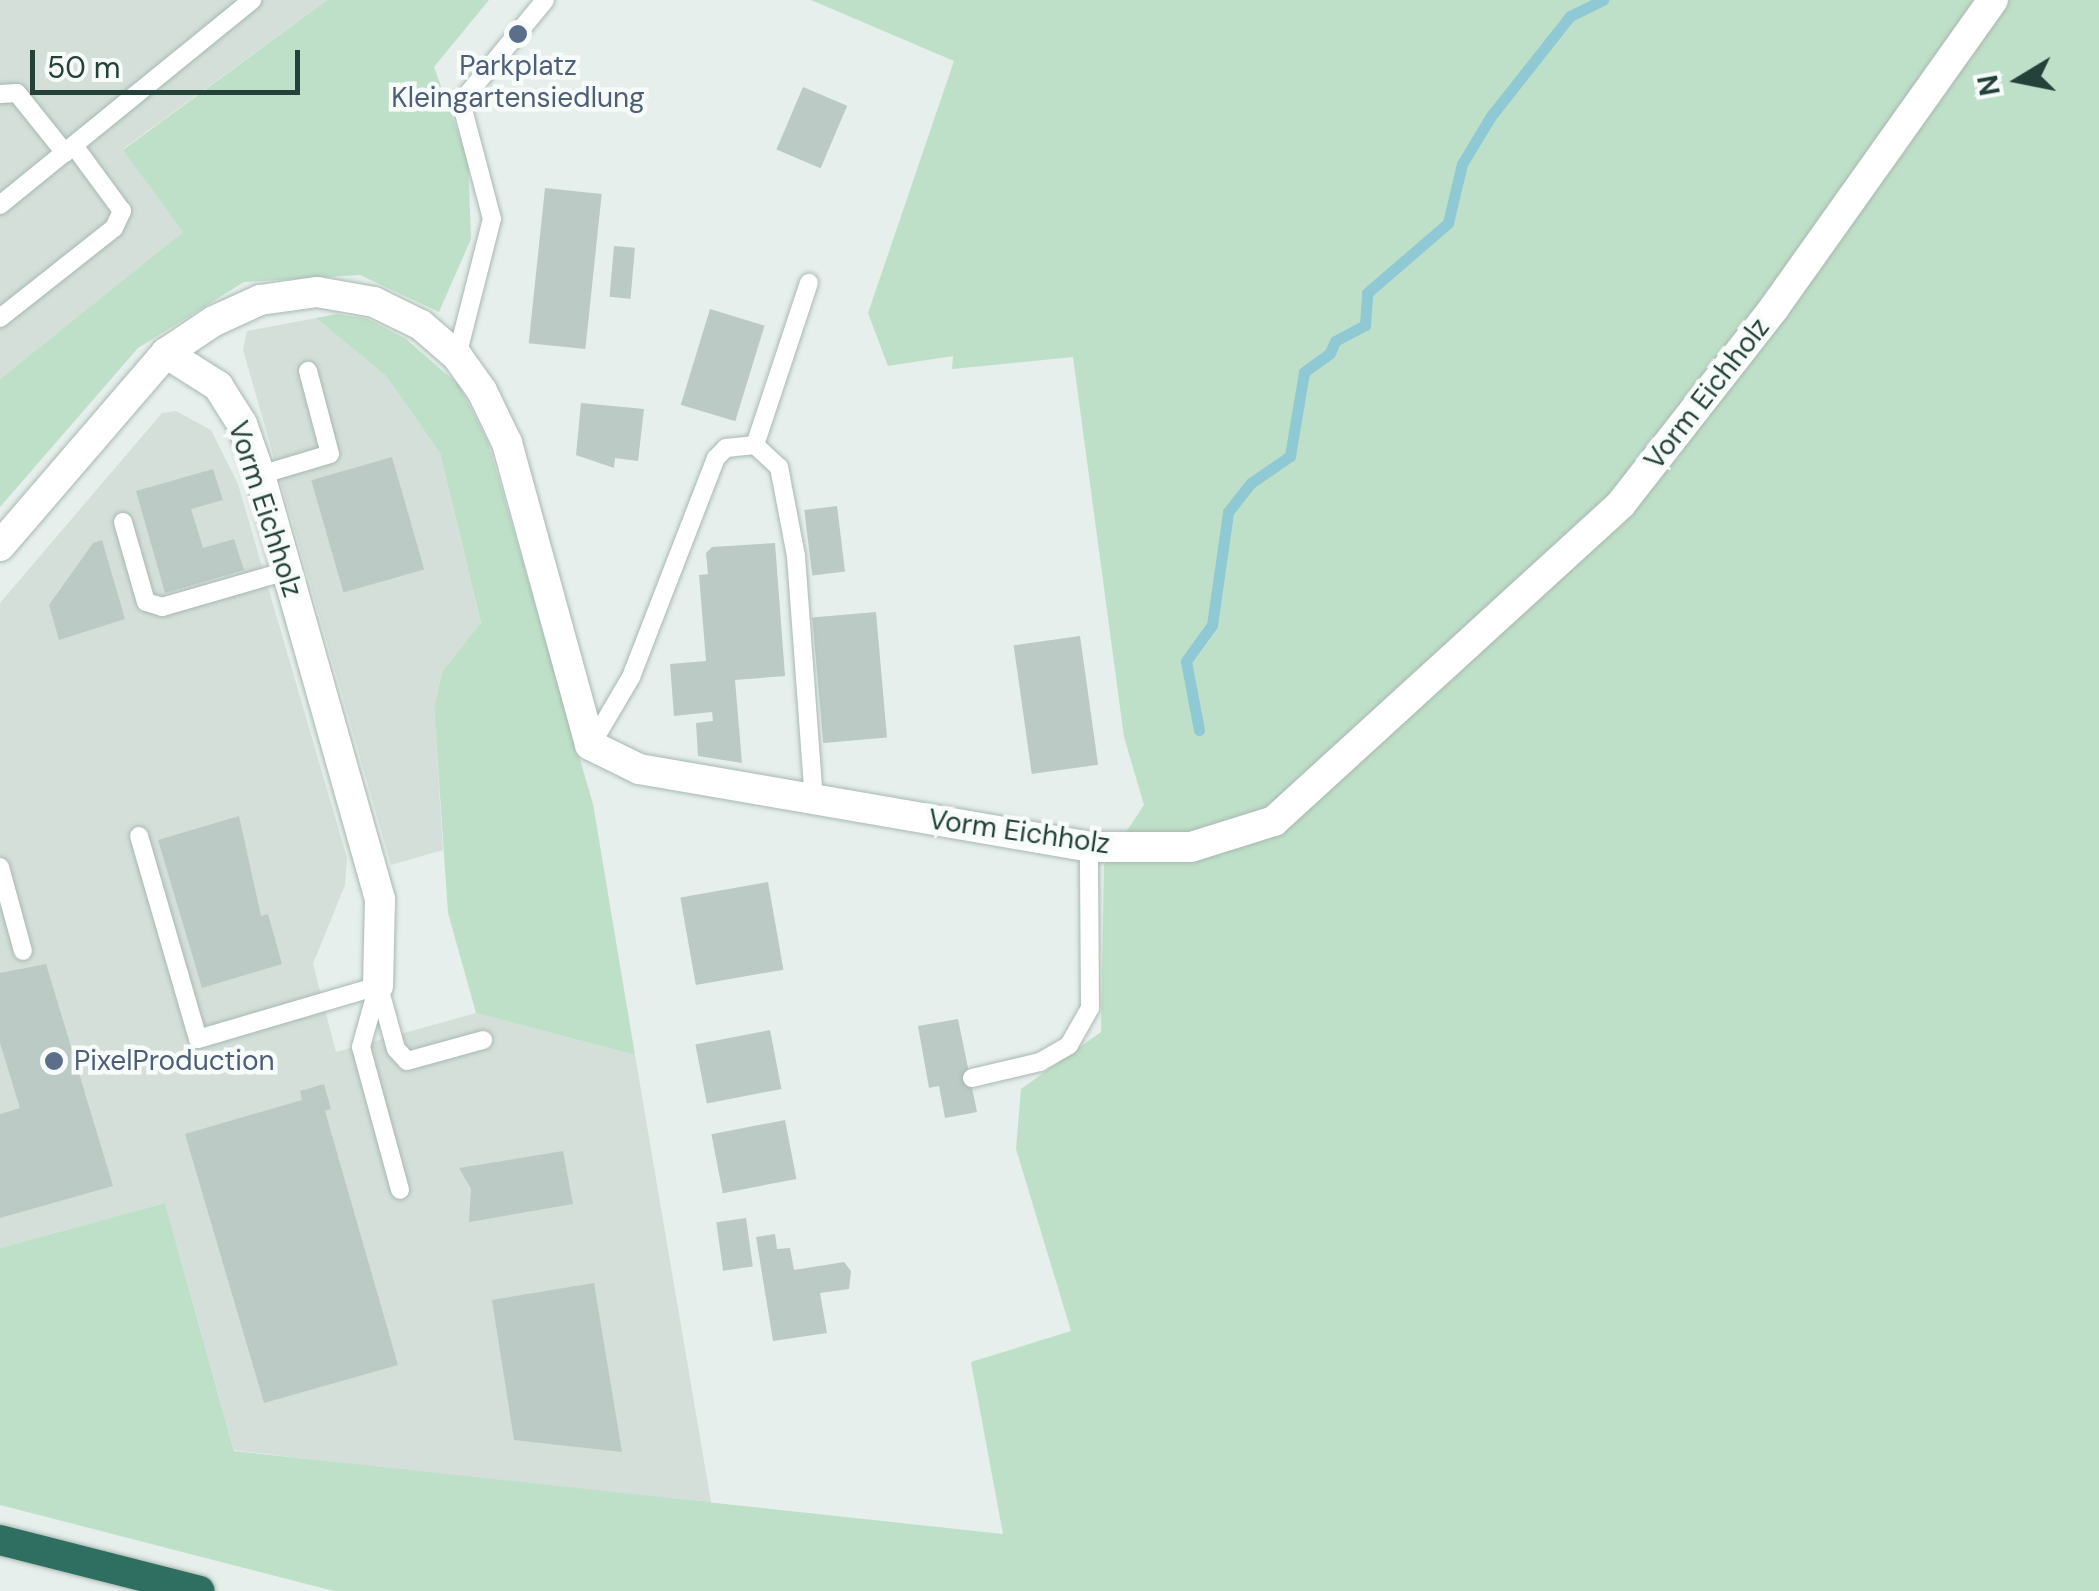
<!DOCTYPE html>
<style>
body{margin:0}
#map{position:relative;width:2099px;height:1591px;overflow:hidden;background:#e6efeb;font-family:"DM Sans",sans-serif}
div>[style]{position:absolute}
.built>*{inset:0;background:#d4dfda}
.green>*{inset:0;background:#bfe0c8}
.stream>*{height:11px;margin:-5.5px;padding:0 5.5px;transform-origin:5.5px;border-radius:5.5px;background:#8ec9d4}
.building>*{inset:0;background:#bbcac4;transform-origin:0 0}
.roads{filter:drop-shadow(0 0 2px #a8b8b2) drop-shadow(0 0 2px #a8b8b2)}
.lane>*{height:18px;margin:-9px;padding:0 9px;transform-origin:9px;border-radius:9px;background:#fff}
.street>*{height:30px;margin:-15px;padding:0 15px;transform-origin:15px;border-radius:15px;background:#fff}
.highway>*{height:30px;margin:-15px;padding:0 15px;transform-origin:15px;border-radius:15px;background:#2f6f62}
.dots>*{width:28px;height:28px;translate:-50% -50%;box-sizing:border-box;border:5px solid #f7fbf9;border-radius:50%}
span{translate:-50% -50%;white-space:nowrap;text-align:center;line-height:1.15;-webkit-text-stroke:9px #f7fbf9;paint-order:stroke}
.service-label{font-size:28px;color:#4e5e75}
.left{translate:0 -50%;text-align:left}
.street-label{font-size:28px;color:#24423a}
.north{position:absolute;left:1969px;top:30px;width:100px;height:100px;-webkit-text-stroke:8px #f7fbf9;paint-order:stroke;rotate:260deg;font-size:28px;font-weight:700;line-height:40px;text-align:center;color:#24423a}
.north::after{content:'';display:block;margin:auto;width:35px;height:45px;background:#24423a;clip-path:polygon(50% 0,100% 100%,50% 72%,0 100%)}
.scale{position:absolute;left:30px;top:50px;width:270px;height:45px;box-sizing:border-box;border:5px solid #24423a;border-top:0;padding-left:12px;font-size:30px;line-height:35px;white-space:nowrap;color:#24423a;-webkit-text-stroke:8px #f7fbf9;paint-order:stroke}
</style>
<div id="map">
<div class="built">
<div style="clip-path:polygon(0 0,327px 0,123px 149px,183px 232px,0 379px)"></div>
<div style="clip-path:polygon(316px 318px,386px 376px,440px 453px,481px 624px,442px 672px,434px 708px,443px 850px,391px 865px,243px 350px,247px 331px)"></div>
<div style="clip-path:polygon(176px 411px,211px 430px,238px 484px,347px 858px,345px 885px,313px 964px,336px 1052px,476px 1013px,635px 1055px,712px 1508px,234px 1450px,165px 1203px,0 1248px,0 603px,162px 413px)"></div>
</div>
<div class="green">
<div style="clip-path:polygon(327px 0,489px 0,434px 67px,468px 160px,471px 239px,439px 312px,360px 275px,244px 282px,138px 348px,0 507px,0 379px,183px 232px,123px 150px)"></div>
<div style="clip-path:polygon(811px 0,2099px 0,2099px 1591px,334px 1591px,0 1505px,0 1248px,165px 1203px,234px 1451px,1003px 1534px,971px 1362px,1071px 1331px,1016px 1149px,1021px 1089px,1101px 1032px,1104px 865px,1144px 805px,1124px 737px,1073px 357px,952px 369px,953px 356px,888px 366px,868px 313px,954px 61px)"></div>
<div style="clip-path:polygon(337px 314px,368px 319px,406px 339px,459px 385px,488px 442px,593px 804px,635px 1055px,476px 1013px,448px 913px,434px 708px,442px 672px,481px 623px,440px 453px,386px 376px,316px 318px)"></div>
</div>
<div class="stream">
<div style="left:1199px;top:730px;width:70px;rotate:-100.7deg"></div>
<div style="left:1186px;top:661px;width:44px;rotate:-54.2deg"></div>
<div style="left:1212px;top:625px;width:114px;rotate:-81.9deg"></div>
<div style="left:1228px;top:512px;width:37px;rotate:-52deg"></div>
<div style="left:1251px;top:483px;width:47px;rotate:-34.7deg"></div>
<div style="left:1290px;top:456px;width:85px;rotate:-80.5deg"></div>
<div style="left:1304px;top:372px;width:32px;rotate:-36deg"></div>
<div style="left:1330px;top:353px;width:13px;rotate:-67deg"></div>
<div style="left:1335px;top:341px;width:34px;rotate:-28deg"></div>
<div style="left:1365px;top:325px;width:32px;rotate:-86deg"></div>
<div style="left:1367px;top:293px;width:107px;rotate:-40.8deg"></div>
<div style="left:1448px;top:223px;width:61px;rotate:-76.7deg"></div>
<div style="left:1462px;top:164px;width:56px;rotate:-58.9deg"></div>
<div style="left:1491px;top:116px;width:127px;rotate:-51.7deg"></div>
<div style="left:1570px;top:16px;width:37px;rotate:-26deg"></div>
</div>
<div class="building">
<div style="left:803px;top:87px;width:48px;height:68px;rotate:23deg"></div>
<div style="left:545px;top:188px;width:57px;height:156px;rotate:6deg"></div>
<div style="left:614px;top:246px;width:21px;height:51px;rotate:5deg"></div>
<div style="left:710px;top:309px;width:57px;height:100px;rotate:17deg"></div>
<div style="clip-path:polygon(581px 403px,644px 409px,638px 461px,615px 458px,614px 468px,576px 455px)"></div>
<div style="left:392px;top:457px;width:117px;height:84px;rotate:74deg"></div>
<div style="clip-path:polygon(213px 469px,223px 500px,191px 509px,203px 548px,234px 539px,244px 570px,165px 593px,136px 491px)"></div>
<div style="left:837px;top:506px;width:66px;height:33px;rotate:83deg"></div>
<div style="clip-path:polygon(102px 540px,125px 619px,59px 640px,49px 605px,93px 543px)"></div>
<div style="clip-path:polygon(775px 543px,785px 676px,735px 680px,742px 763px,698px 756px,696px 723px,713px 721px,712px 712px,674px 716px,670px 664px,706px 661px,699px 575px,708px 574px,706px 553px,712px 547px)"></div>
<div style="left:876px;top:612px;width:126px;height:64px;rotate:85deg"></div>
<div style="left:1080px;top:636px;width:130px;height:67px;rotate:82deg"></div>
<div style="clip-path:polygon(239px 816px,261px 916px,268px 914px,282px 964px,202px 988px,158px 840px)"></div>
<div style="left:768px;top:882px;width:89px;height:89px;rotate:80deg"></div>
<div style="clip-path:polygon(46px 964px,113px 1186px,0 1218px,0 1114px,20px 1108px,0 1043px,0 973px)"></div>
<div style="clip-path:polygon(958px 1019px,977px 1112px,945px 1118px,939px 1086px,929px 1088px,918px 1026px)"></div>
<div style="left:770px;top:1030px;width:60px;height:76px;rotate:79deg"></div>
<div style="clip-path:polygon(324px 1084px,331px 1109px,325px 1111px,398px 1365px,264px 1403px,185px 1134px,302px 1100px,300px 1091px)"></div>
<div style="left:785px;top:1120px;width:60px;height:75px;rotate:79deg"></div>
<div style="clip-path:polygon(563px 1151px,573px 1204px,469px 1222px,471px 1189px,459px 1168px)"></div>
<div style="left:746px;top:1218px;width:49px;height:30px;rotate:82deg"></div>
<div style="clip-path:polygon(775px 1234px,777px 1249px,790px 1248px,794px 1270px,844px 1262px,851px 1271px,849px 1289px,820px 1293px,827px 1333px,773px 1341px,756px 1237px)"></div>
<div style="clip-path:polygon(594px 1283px,622px 1452px,514px 1440px,492px 1300px)"></div>
</div>
<div class="roads">
<div class="lane">
<div style="left:0;top:94px;width:17px;rotate:-3deg"></div>
<div style="left:17px;top:93px;width:77px;rotate:51.3deg"></div>
<div style="left:0;top:205px;width:325px;rotate:-39.1deg"></div>
<div style="left:0;top:318px;width:145px;rotate:-38.3deg"></div>
<div style="left:114px;top:228px;width:19px;rotate:-65deg"></div>
<div style="left:122px;top:211px;width:79px;rotate:-126.3deg"></div>
<div style="left:457px;top:356px;width:141px;rotate:-75.7deg"></div>
<div style="left:492px;top:219px;width:121px;rotate:-104.8deg"></div>
<div style="left:461px;top:102px;width:132px;rotate:-50.5deg"></div>
<div style="left:755px;top:445px;width:33px;rotate:43deg"></div>
<div style="left:779px;top:467px;width:91px;rotate:79.2deg"></div>
<div style="left:796px;top:556px;width:244px;rotate:85.8deg"></div>
<div style="left:260px;top:475px;width:73px;rotate:-16.7deg"></div>
<div style="left:330px;top:454px;width:86px;rotate:-104.8deg"></div>
<div style="left:123px;top:522px;width:83px;rotate:74deg"></div>
<div style="left:146px;top:602px;width:17px;rotate:17deg"></div>
<div style="left:162px;top:607px;width:130px;rotate:-16.1deg"></div>
<div style="left:591px;top:745px;width:79px;rotate:-59.5deg"></div>
<div style="left:631px;top:677px;width:235px;rotate:-68.8deg"></div>
<div style="left:716px;top:458px;width:14px;rotate:-45deg"></div>
<div style="left:726px;top:448px;width:29px;rotate:-6deg"></div>
<div style="left:755px;top:445px;width:171px;rotate:-71.6deg"></div>
<div style="left:139px;top:836px;width:211px;rotate:73.8deg"></div>
<div style="left:198px;top:1039px;width:188px;rotate:-16.4deg"></div>
<div style="left:0;top:867px;width:87px;rotate:74.7deg"></div>
<div style="left:378px;top:986px;width:63px;rotate:105.6deg"></div>
<div style="left:361px;top:1047px;width:148px;rotate:74.7deg"></div>
<div style="left:379px;top:987px;width:64px;rotate:74.7deg"></div>
<div style="left:396px;top:1049px;width:16px;rotate:47deg"></div>
<div style="left:407px;top:1061px;width:79px;rotate:-15.4deg"></div>
<div style="left:972px;top:1078px;width:70px;rotate:-13.2deg"></div>
<div style="left:1040px;top:1062px;width:34px;rotate:-30deg"></div>
<div style="left:1069px;top:1045px;width:43px;rotate:-60.4deg"></div>
<div style="left:1090px;top:1008px;width:161px;rotate:-90.4deg"></div>
</div>
<div class="street">
<div style="left:166px;top:353px;width:62px;rotate:32.4deg"></div>
<div style="left:218px;top:386px;width:45px;rotate:57.7deg"></div>
<div style="left:242px;top:424px;width:54px;rotate:70.6deg"></div>
<div style="left:260px;top:475px;width:441px;rotate:74.2deg"></div>
<div style="left:380px;top:899px;width:87px;rotate:91.3deg"></div>
<div style="left:0;top:546px;width:255px;rotate:-49.3deg"></div>
<div style="left:166px;top:353px;width:58px;rotate:-33.7deg"></div>
<div style="left:214px;top:321px;width:51px;rotate:-24.5deg"></div>
<div style="left:260px;top:300px;width:58px;rotate:-8deg"></div>
<div style="left:317px;top:292px;width:58px;rotate:10deg"></div>
<div style="left:374px;top:302px;width:52px;rotate:26.1deg"></div>
<div style="left:421px;top:325px;width:48px;rotate:40.7deg"></div>
<div style="left:457px;top:356px;width:43px;rotate:54.5deg"></div>
<div style="left:482px;top:391px;width:58px;rotate:64.3deg"></div>
<div style="left:507px;top:443px;width:313px;rotate:74.6deg"></div>
<div style="left:590px;top:745px;width:55px;rotate:26.1deg"></div>
<div style="left:639px;top:769px;width:457px;rotate:9.8deg"></div>
<div style="left:1089px;top:847px;width:102px"></div>
<div style="left:1191px;top:847px;width:87px;rotate:-17.4deg"></div>
<div style="left:1274px;top:821px;width:470px;rotate:-42.4deg"></div>
<div style="left:1621px;top:504px;width:249px;rotate:-52deg"></div>
<div style="left:1774px;top:308px;width:378px;rotate:-54.6deg"></div>
</div>
<div class="highway">
<div style="left:0;top:1540px;width:206px;rotate:14.3deg"></div>
</div>
</div>
<div class="dots">
<div style="left:518px;top:34px;background:#5c6f8a"></div>
<div style="left:54px;top:1061px;background:#5c6f8a"></div>
</div>
<div class="service-label">
<span style="left:518px;top:82px">Parkplatz<br>Kleingartensiedlung</span>
<span class="left" style="left:74px;top:1061px">PixelProduction</span>
</div>
<div class="street-label">
<span style="left:1707px;top:394px;rotate:-52deg">Vorm Eichholz</span>
<span style="left:265px;top:509px;rotate:72deg">Vorm Eichholz</span>
<span style="left:1019px;top:832px;rotate:8deg">Vorm Eichholz</span>
</div>
<div class="north">N</div>
<div class="scale">50 m</div>
</div>
